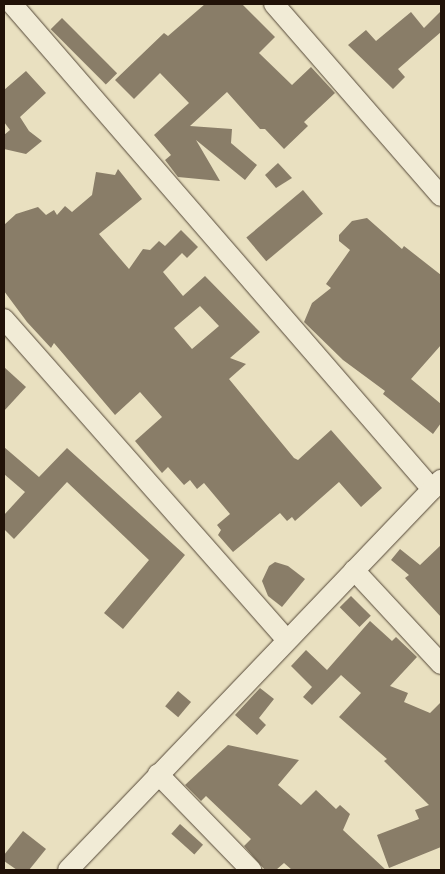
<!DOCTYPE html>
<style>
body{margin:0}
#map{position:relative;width:445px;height:874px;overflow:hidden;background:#e9e0c0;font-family:"Libre Bodoni",serif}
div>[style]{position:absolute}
.building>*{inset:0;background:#897d68;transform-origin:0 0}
.roads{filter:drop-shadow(0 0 1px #534636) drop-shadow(0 0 1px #534636)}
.minor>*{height:20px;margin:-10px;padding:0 10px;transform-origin:10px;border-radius:10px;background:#f1ebd6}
span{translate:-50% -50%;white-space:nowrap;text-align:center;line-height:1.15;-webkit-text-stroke:5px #f1ebd6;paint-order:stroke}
.frame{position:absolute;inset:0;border:5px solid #211208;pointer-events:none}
</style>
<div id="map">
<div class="building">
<div style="clip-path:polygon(205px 4px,242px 4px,275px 37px,259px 53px,292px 85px,311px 67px,335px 93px,304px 122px,308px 126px,284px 149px,265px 129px,260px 129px,227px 92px,190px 126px,232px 129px,231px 143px,257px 165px,245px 180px,196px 140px,220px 181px,178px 177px,165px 160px,171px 155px,154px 135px,189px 103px,160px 73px,134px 99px,115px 80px,164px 33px,168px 36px)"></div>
<div style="clip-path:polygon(441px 11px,441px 32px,398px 69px,405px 77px,393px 89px,348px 45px,366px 30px,376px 41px,411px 12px,424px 28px)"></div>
<div style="left:62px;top:18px;width:78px;height:16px;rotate:45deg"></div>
<div style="clip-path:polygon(26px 71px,46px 93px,20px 117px,29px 131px,42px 141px,26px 154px,4px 149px,4px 135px,10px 130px,4px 122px,4px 90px)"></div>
<div style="clip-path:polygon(278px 163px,292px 178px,276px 188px,265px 175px)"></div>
<div style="clip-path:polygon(evenodd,118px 169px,142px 199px,99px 234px,129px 269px,143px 249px,150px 250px,159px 241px,165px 246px,181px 230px,198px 247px,187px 258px,182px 253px,163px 272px,183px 296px,205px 276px,260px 332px,230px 358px,246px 364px,229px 379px,294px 458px,298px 460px,331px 430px,382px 488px,361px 507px,339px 482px,295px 521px,292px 517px,287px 521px,280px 513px,233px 552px,218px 535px,221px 530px,217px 525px,230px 514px,204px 483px,197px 489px,190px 480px,184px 485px,168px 467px,162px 473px,135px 441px,162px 417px,140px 392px,115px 415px,54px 343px,51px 348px,27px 322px,4px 291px,4px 225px,16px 214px,38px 207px,46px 215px,54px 210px,57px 215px,65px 206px,72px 212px,92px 195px,96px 172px,115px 175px,118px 169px,200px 306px,219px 326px,192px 349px,174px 328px,200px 306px)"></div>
<div style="left:303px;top:190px;width:31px;height:74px;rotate:50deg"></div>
<div style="clip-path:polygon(367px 218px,402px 249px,404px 246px,441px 275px,441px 345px,411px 379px,441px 404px,441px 423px,433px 434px,383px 394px,385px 391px,343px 360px,304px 322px,312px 303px,331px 288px,326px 284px,350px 250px,339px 241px,339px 235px,352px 221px)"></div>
<div style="clip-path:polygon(4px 367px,26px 387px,4px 411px)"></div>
<div style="clip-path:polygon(4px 447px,39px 477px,67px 448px,185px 555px,123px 629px,104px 613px,149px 560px,67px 482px,14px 539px,4px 529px,4px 515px,25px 492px,4px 474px)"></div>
<div style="clip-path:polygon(441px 545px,441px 617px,405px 578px,409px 575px,391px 560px,400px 549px,420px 565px)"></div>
<div style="clip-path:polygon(275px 562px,288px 566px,305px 579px,282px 607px,268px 596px,262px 581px,269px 566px)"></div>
<div style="left:351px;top:596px;width:28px;height:16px;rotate:45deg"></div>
<div style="clip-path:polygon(370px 621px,392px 641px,396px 637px,417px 657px,390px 686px,408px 693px,404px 702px,430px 713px,441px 702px,441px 847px,389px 868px,377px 835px,419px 819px,415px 810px,429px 805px,384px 761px,387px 759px,339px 717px,361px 693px,341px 675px,312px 705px,303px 697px,312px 687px,291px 666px,306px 650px,327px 670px)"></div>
<div style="clip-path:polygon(260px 688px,274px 699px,259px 718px,266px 725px,257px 735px,235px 715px)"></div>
<div style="left:178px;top:691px;width:17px;height:20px;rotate:40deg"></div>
<div style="clip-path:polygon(228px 745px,299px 760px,278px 785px,301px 805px,316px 790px,336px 809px,340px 805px,350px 814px,343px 830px,386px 870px,292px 870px,284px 863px,276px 870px,265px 870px,244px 846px,251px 839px,206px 796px,201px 801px,185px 785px)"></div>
<div style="left:180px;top:824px;width:31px;height:13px;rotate:42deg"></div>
<div style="clip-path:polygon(23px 831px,46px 849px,29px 870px,17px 870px,4px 861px,4px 855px)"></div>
</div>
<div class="roads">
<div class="minor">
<div style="left:12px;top:4px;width:642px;rotate:49.11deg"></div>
<div style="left:274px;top:4px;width:254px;rotate:49deg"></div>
<div style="left:4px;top:319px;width:428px;rotate:48.6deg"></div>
<div style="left:354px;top:570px;width:128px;rotate:47.2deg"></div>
<div style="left:158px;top:774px;width:134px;rotate:45.9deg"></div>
<div style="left:68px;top:870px;width:540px;rotate:-46.28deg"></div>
</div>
</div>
<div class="frame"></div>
</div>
